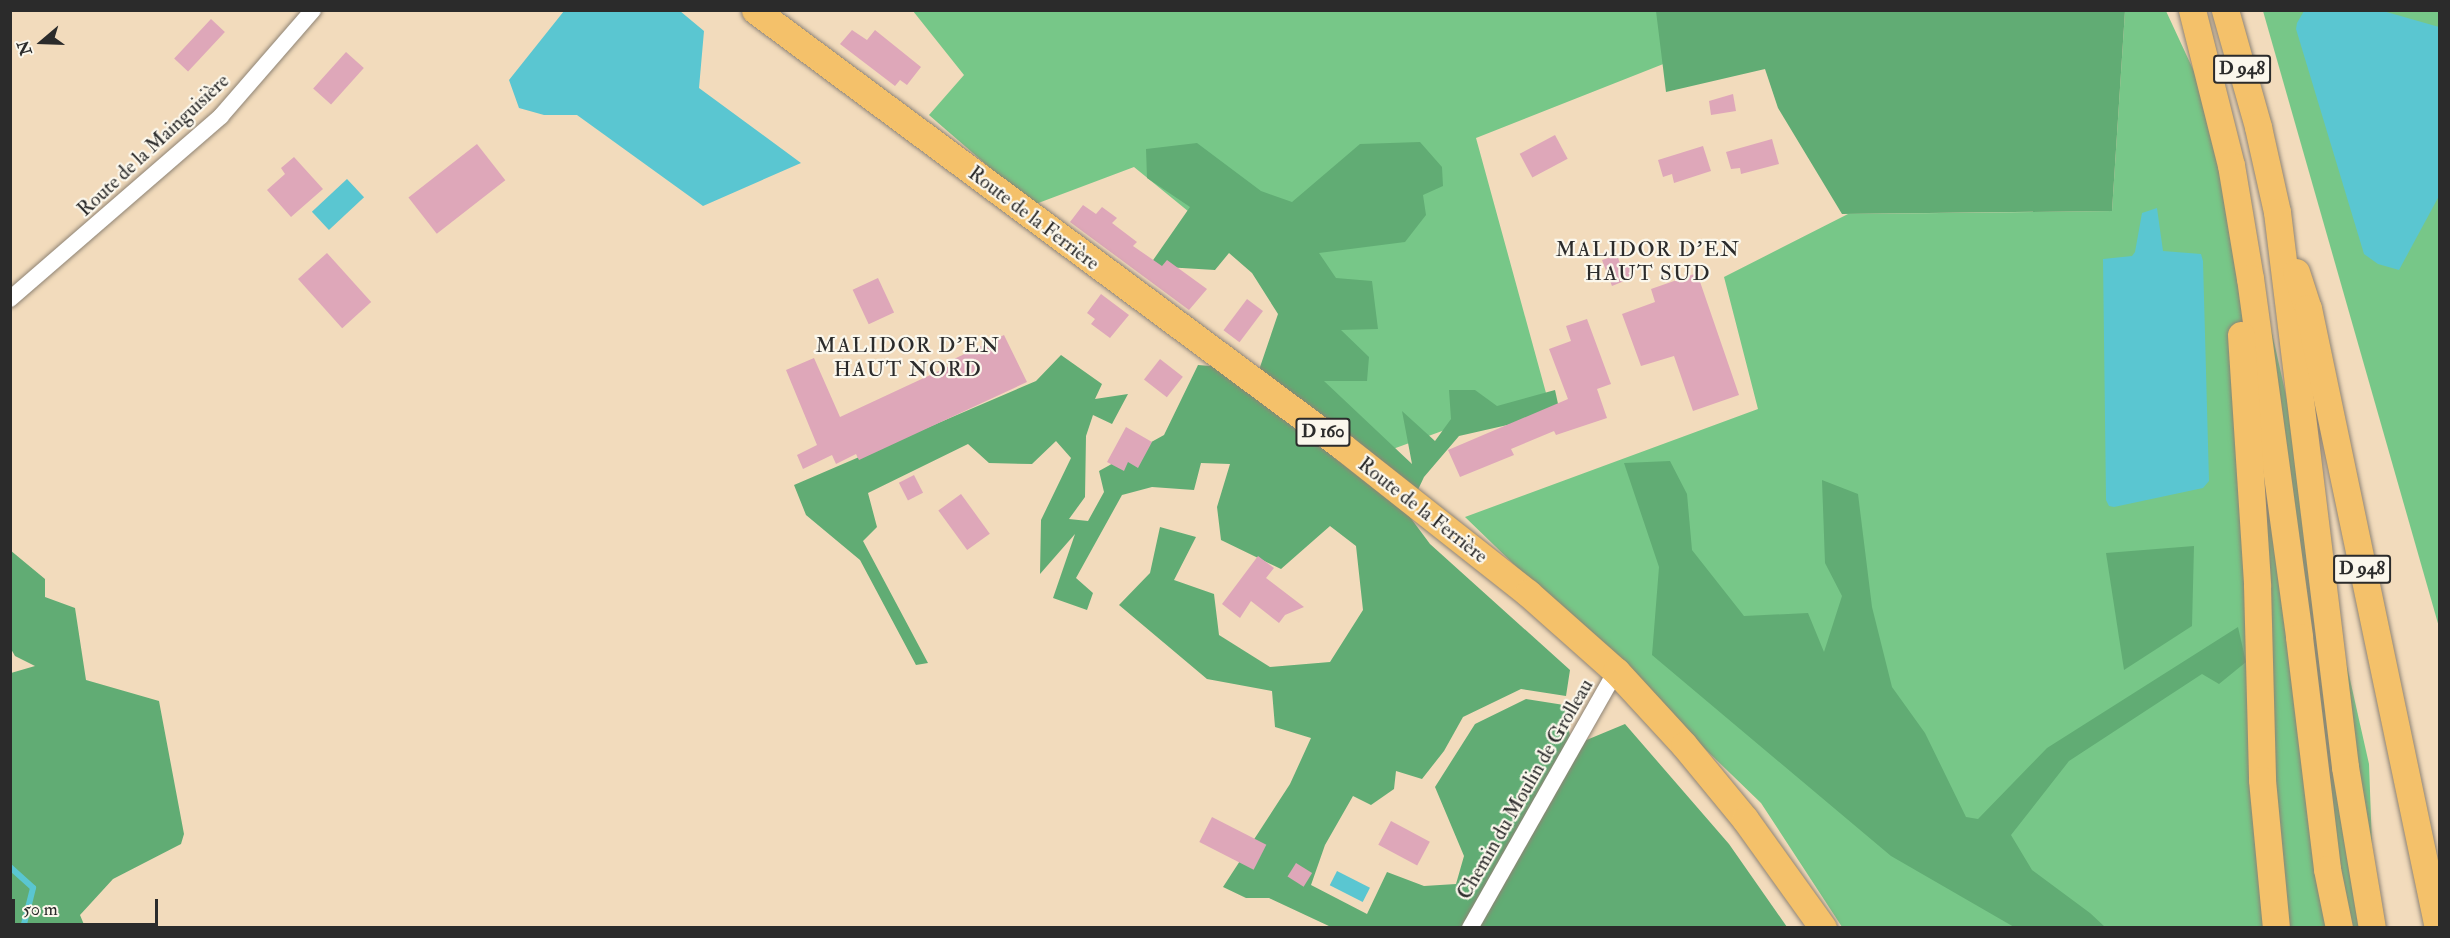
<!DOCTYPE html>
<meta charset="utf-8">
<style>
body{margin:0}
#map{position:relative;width:2450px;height:938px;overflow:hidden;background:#f2dbbc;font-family:"IM FELL Double Pica",serif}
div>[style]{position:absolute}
.green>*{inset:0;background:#77c788}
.forest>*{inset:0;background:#61ac74}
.water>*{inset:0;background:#5ac6d1;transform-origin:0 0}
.stream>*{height:6px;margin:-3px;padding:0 3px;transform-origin:3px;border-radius:3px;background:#5ac6d1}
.building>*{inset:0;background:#dea7b9;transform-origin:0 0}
.roads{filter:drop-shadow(0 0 2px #8e8374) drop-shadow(0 0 2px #8e8374)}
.minor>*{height:16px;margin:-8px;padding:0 8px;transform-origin:8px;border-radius:8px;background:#fff}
.primary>*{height:27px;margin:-13.5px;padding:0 13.5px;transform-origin:13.5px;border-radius:13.5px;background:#f4c16a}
.trunk>*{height:27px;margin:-13.5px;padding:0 13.5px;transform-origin:13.5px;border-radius:13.5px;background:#f4c16a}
span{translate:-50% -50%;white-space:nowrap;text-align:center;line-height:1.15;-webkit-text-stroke:4.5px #fbf7ec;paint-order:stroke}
.shield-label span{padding:2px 4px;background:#fbf7ec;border:2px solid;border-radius:4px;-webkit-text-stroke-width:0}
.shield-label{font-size:18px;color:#2b2b2b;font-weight:700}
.street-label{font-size:20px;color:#2b2b2b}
.neighbourhood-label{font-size:21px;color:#2b2b2b;letter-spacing:1.5px}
.frame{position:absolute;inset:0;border:12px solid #2b2b2b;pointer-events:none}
.north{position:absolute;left:12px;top:12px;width:60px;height:60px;-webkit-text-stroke:4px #fbf7ec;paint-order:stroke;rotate:251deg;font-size:16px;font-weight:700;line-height:24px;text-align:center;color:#2b2b2b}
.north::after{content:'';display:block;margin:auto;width:21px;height:27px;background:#2b2b2b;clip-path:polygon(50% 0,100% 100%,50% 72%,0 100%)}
.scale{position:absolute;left:12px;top:899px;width:146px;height:27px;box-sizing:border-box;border:3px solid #2b2b2b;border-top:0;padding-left:8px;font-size:18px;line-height:21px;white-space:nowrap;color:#2b2b2b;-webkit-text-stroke:4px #fbf7ec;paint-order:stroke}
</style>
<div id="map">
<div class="green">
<div style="clip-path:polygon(913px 11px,1709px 11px,1676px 59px,1476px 138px,1546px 393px,1382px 453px,1273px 376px,1303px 305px,1134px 167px,1033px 205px,929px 115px,964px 75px)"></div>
<div style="clip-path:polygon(2125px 11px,2166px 11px,2231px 151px,2369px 764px,2375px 927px,1842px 927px,1761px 803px,1465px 517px,1758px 409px,1724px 277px,1848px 214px,2112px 211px)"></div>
<div style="clip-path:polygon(2263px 11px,2439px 11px,2439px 627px)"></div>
</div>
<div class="forest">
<div style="clip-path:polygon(1656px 11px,2125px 11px,2112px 211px,1842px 214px,1778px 108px,1765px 69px,1666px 92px)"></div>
<div style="clip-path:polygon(1420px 142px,1442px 167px,1443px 186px,1423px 195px,1426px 215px,1405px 242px,1319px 253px,1336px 278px,1372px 281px,1378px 329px,1341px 330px,1369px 357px,1367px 381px,1324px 381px,1412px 464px,1402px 411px,1435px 441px,1451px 419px,1449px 390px,1475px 390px,1497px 406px,1555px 390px,1560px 413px,1459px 436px,1424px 477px,1407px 513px,1430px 544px,1570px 670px,1566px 696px,1521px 689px,1463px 717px,1444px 751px,1422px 779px,1396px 771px,1394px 789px,1371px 805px,1353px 796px,1325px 845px,1311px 885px,1367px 914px,1387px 872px,1424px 886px,1456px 884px,1464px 856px,1435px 787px,1475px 724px,1526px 699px,1564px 705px,1572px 746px,1625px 724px,1729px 844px,1787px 927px,1331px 927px,1269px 898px,1246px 898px,1223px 887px,1290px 784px,1311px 738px,1275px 727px,1272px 691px,1207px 679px,1119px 605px,1150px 573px,1160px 527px,1196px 537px,1174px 580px,1214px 594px,1219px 635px,1270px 667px,1330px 662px,1363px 610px,1356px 546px,1330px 526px,1281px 569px,1221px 540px,1217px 507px,1230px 464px,1201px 463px,1194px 490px,1152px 487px,1122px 495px,1076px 578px,1093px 593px,1087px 610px,1053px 598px,1075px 534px,1040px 574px,1041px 520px,1071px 458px,1056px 441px,1032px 464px,989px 463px,968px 444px,868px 493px,877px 527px,863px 541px,928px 663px,916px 665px,860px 560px,806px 515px,794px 485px,1036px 381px,1061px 355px,1102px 384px,1095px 399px,1128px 394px,1112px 424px,1093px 415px,1086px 436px,1085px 497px,1069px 519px,1088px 521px,1104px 492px,1099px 471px,1164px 435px,1198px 365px,1259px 370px,1278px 314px,1252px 273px,1229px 253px,1215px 270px,1149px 266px,1190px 207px,1147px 178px,1146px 149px,1197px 143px,1261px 191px,1292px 202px,1360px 144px)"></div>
<div style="clip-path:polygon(1670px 461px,1687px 494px,1692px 550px,1744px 616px,1808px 613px,1824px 652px,1842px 596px,1825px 563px,1822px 480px,1858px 494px,1872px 607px,1892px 687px,1925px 733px,1966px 817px,1978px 819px,2047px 748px,2238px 627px,2246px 662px,2219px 684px,2202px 674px,2069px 761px,2011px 835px,2032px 870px,2090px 913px,2105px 927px,2014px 927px,1891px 856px,1652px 655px,1659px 567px,1624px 463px)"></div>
<div style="clip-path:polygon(2194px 546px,2192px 626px,2124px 670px,2106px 553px)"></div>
<div style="clip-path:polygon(10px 550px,45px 579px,45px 597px,75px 608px,86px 680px,159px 701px,184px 834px,181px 844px,113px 879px,80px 915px,85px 927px,11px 927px,11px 673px,35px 666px,15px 656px,11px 649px)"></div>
</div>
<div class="water">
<div style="clip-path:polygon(564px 11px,680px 11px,704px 31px,699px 88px,801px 163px,703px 206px,577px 115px,544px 115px,519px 108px,509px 80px)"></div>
<div style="clip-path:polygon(2304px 11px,2383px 11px,2439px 27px,2439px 196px,2399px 270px,2378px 264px,2364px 254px,2296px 29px,2297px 23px)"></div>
<div style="left:347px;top:179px;width:25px;height:48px;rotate:47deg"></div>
<div style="clip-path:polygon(2157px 208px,2163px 251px,2201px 254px,2203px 261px,2209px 481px,2203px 488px,2114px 507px,2109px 506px,2106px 500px,2103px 259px,2132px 256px,2135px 252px,2142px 213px)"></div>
<div style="left:1337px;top:871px;width:37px;height:16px;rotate:27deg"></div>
</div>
<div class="stream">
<div style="left:10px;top:867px;width:31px;rotate:42deg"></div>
<div style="left:33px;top:888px;width:41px;rotate:104deg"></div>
</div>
<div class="building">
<div style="left:211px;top:19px;width:19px;height:54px;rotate:43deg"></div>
<div style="clip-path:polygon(852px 30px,867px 40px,875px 30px,921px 67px,907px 85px,900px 80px,895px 86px,840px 44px)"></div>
<div style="left:346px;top:52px;width:24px;height:49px;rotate:42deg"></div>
<div style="clip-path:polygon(1733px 94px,1736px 111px,1711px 115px,1709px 101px)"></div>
<div style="left:1555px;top:135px;width:27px;height:40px;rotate:62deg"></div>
<div style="clip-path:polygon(1772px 139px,1779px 164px,1741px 174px,1740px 168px,1731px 169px,1726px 152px)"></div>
<div style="left:477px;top:144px;width:46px;height:87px;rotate:52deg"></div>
<div style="clip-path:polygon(1703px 146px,1711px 171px,1674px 183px,1672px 174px,1663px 177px,1658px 160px)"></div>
<div style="clip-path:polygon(294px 157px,323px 189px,291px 217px,267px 190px,285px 174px,281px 168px)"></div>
<div style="clip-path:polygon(1083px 205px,1096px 214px,1102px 207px,1117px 218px,1112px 223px,1137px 242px,1133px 246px,1162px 266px,1167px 260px,1207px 289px,1189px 310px,1070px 222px)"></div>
<div style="left:327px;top:253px;width:66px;height:39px;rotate:48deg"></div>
<div style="clip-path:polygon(1617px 255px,1621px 266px,1629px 264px,1634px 277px,1612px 286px,1602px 260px)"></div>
<div style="clip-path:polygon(1697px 273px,1739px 395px,1693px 411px,1674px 356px,1641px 366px,1622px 314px,1655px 302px,1651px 289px)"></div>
<div style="left:878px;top:278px;width:38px;height:28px;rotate:65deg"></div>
<div style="clip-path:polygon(1101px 294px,1129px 315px,1110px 338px,1091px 324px,1095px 319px,1087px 313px)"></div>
<div style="left:1247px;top:299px;width:20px;height:39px;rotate:37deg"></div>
<div style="clip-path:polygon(1587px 319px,1611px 384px,1597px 389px,1607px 418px,1556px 435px,1554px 431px,1511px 449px,1514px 455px,1460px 477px,1448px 450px,1568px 399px,1549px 349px,1571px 341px,1566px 326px)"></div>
<div style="clip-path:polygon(1004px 335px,1027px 382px,859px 460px,856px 454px,836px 464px,832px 455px,803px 469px,797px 455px,817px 445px,786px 370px,814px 358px,840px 417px,956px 363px,954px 359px)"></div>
<div style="left:1160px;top:359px;width:29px;height:26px;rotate:38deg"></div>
<div style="clip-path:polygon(1126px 427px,1152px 442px,1138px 468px,1128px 462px,1124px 471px,1107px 462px)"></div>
<div style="left:914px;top:475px;width:20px;height:17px;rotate:63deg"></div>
<div style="left:961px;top:494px;width:49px;height:28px;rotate:54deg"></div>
<div style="clip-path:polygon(1258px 556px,1274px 568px,1266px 578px,1304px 607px,1285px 615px,1279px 623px,1251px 601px,1240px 618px,1222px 604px)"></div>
<div style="left:1212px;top:817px;width:61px;height:28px;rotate:27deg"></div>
<div style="left:1391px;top:821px;width:44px;height:27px;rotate:28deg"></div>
<div style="left:1296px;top:863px;width:19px;height:16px;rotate:32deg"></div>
</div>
<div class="roads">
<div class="minor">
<div style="left:10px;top:299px;width:279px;rotate:-40.9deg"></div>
<div style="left:221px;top:116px;width:140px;rotate:-49deg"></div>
<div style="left:1470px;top:928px;width:296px;rotate:-60.4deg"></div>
</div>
<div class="primary">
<div style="left:755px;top:10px;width:733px;rotate:36.62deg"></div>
<div style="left:1343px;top:447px;width:236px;rotate:38.3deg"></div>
<div style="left:1528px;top:593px;width:118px;rotate:41.6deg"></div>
<div style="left:1616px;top:671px;width:100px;rotate:47.4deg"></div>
<div style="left:1684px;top:745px;width:96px;rotate:50.5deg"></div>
<div style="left:1745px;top:819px;width:134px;rotate:54.4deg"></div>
</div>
<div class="trunk">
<div style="left:2192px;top:10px;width:160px;rotate:75.9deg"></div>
<div style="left:2231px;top:165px;width:115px;rotate:80.5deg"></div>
<div style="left:2250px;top:278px;width:362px;rotate:82.2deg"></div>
<div style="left:2299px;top:637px;width:234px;rotate:83.1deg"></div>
<div style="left:2327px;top:869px;width:60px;rotate:78.5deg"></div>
<div style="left:2225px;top:10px;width:122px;rotate:74.2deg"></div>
<div style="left:2258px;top:127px;width:87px;rotate:77.4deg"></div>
<div style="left:2277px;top:212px;width:559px;rotate:83.01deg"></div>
<div style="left:2345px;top:767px;width:163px;rotate:80.5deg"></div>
<div style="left:2296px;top:272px;width:38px;rotate:72deg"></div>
<div style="left:2308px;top:308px;width:633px;rotate:78.16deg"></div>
<div style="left:2241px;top:335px;width:251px;rotate:86.3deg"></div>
<div style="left:2257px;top:585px;width:195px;rotate:88.5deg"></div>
<div style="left:2262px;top:780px;width:149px;rotate:84.6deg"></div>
</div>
</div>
<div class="shield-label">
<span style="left:2242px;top:69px">D 948</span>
<span style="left:1323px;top:432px">D 160</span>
<span style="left:2362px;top:569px">D 948</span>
</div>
<div class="street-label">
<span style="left:153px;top:145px;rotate:-43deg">Route de la Mainguisière</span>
<span style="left:1034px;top:218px;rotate:37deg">Route de la Ferrière</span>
<span style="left:1423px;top:510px;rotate:38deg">Route de la Ferrière</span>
<span style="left:1525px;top:789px;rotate:-60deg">Chemin du Moulin de Grolleau</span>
</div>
<div class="neighbourhood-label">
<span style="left:1648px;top:262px">MALIDOR D'EN<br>HAUT SUD</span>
<span style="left:908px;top:358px">MALIDOR D'EN<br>HAUT NORD</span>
</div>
<div class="frame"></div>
<div class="north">N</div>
<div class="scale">50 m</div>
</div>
